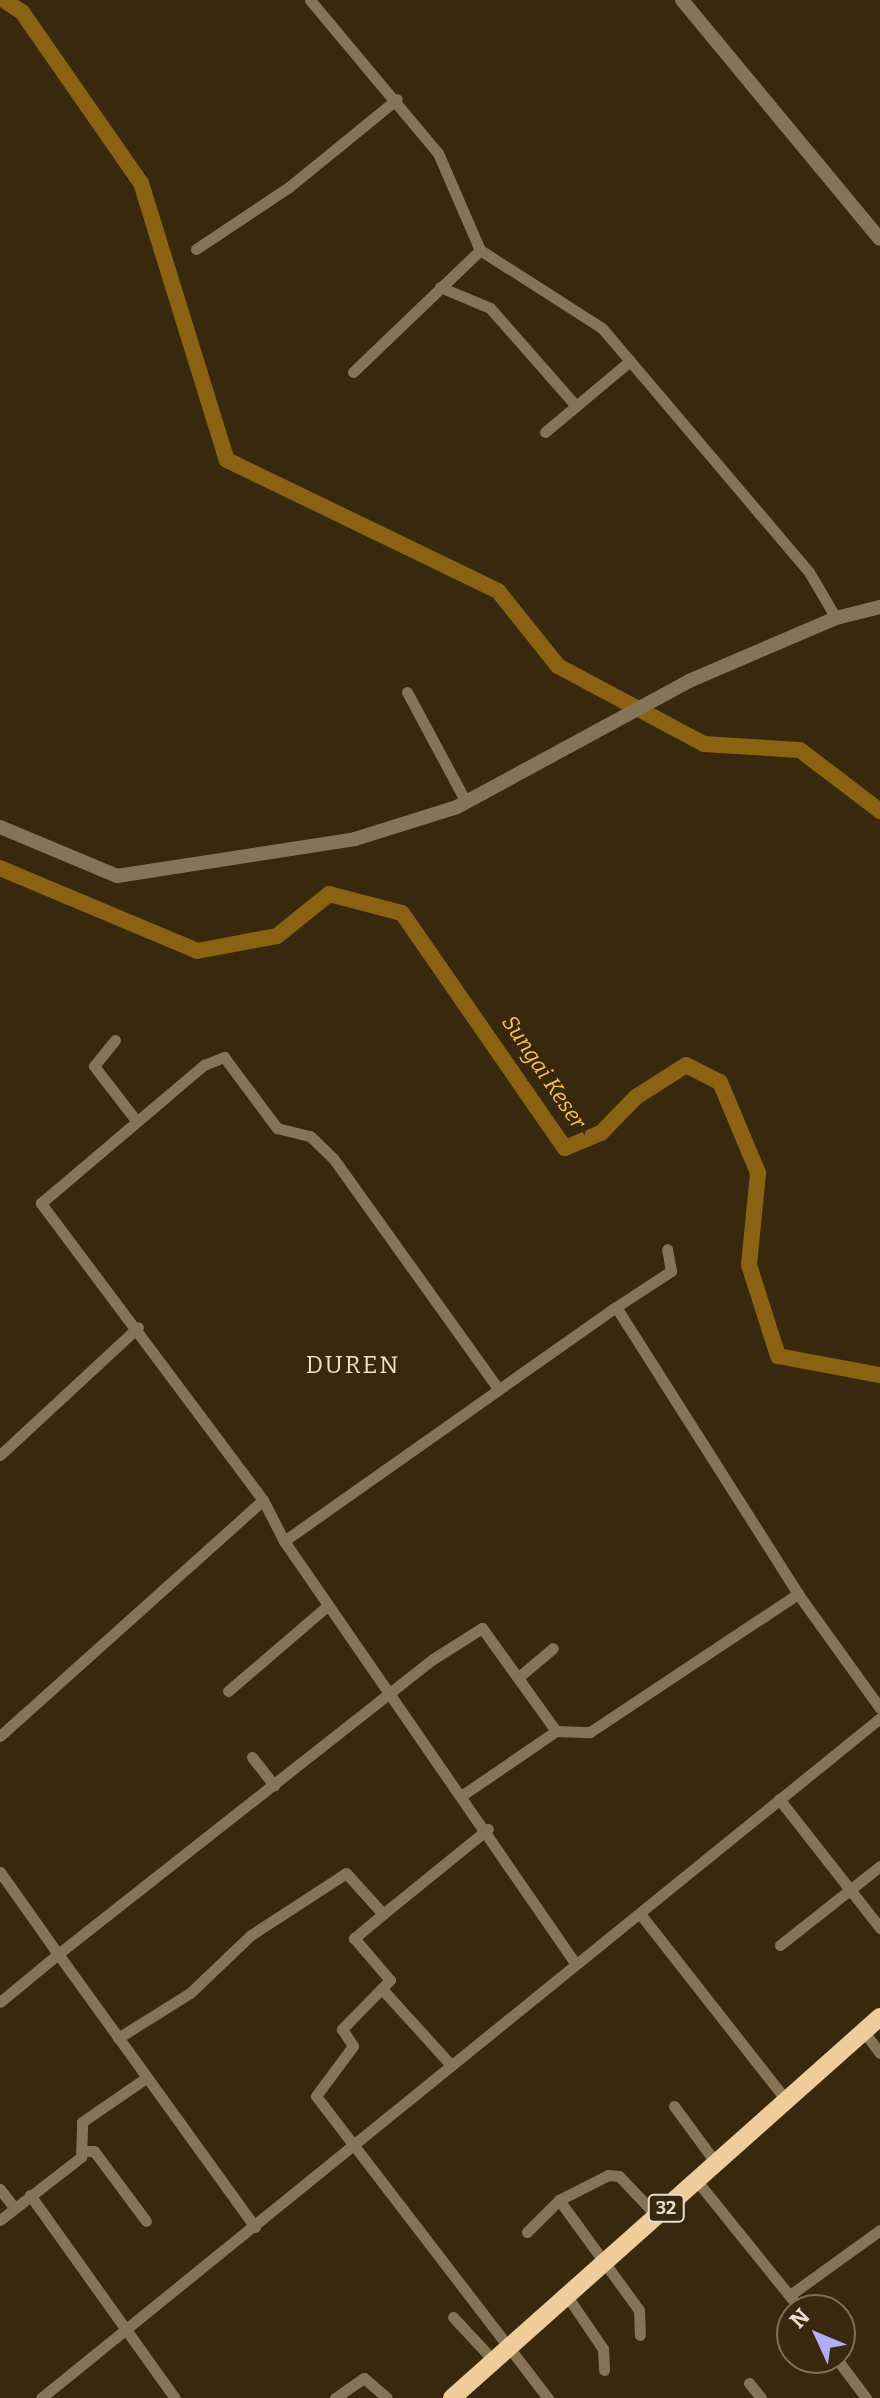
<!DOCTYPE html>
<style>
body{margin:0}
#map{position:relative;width:880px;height:2398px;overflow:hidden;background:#37280e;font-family:Bitter,serif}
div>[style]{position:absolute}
.river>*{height:16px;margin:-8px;padding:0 8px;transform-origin:8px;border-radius:8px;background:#8a6211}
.minor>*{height:11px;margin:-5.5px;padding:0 5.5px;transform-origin:5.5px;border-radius:5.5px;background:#867458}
.tertiary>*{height:14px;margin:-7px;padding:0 7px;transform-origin:7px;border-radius:7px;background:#867458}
.trunk>*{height:18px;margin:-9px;padding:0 9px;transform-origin:9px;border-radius:9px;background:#eecd9a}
span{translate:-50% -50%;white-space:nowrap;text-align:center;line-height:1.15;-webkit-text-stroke:8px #37280e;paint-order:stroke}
.shield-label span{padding:2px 6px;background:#37280e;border:2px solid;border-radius:6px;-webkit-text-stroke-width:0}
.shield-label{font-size:18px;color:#e8ded0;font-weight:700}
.water-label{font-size:22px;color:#fcc15e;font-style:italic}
.quarter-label{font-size:24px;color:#f4e0c2;letter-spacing:2px}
.north{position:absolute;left:776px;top:2294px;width:80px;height:80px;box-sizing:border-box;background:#37280e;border:2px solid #7e715c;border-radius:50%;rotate:314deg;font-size:22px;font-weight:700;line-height:32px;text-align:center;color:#e8ded0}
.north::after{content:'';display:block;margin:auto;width:28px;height:36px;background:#b4acf9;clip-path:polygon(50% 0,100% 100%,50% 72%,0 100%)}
</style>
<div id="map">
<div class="river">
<div style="left:4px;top:0;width:22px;rotate:34deg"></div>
<div style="left:22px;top:12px;width:208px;rotate:55.2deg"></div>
<div style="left:141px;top:183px;width:290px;rotate:72.8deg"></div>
<div style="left:227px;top:460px;width:301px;rotate:25.8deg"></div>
<div style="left:498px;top:591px;width:96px;rotate:51.3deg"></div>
<div style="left:558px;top:666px;width:166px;rotate:28.1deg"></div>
<div style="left:704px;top:744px;width:96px;rotate:3.6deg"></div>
<div style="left:800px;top:750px;width:101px;rotate:37.3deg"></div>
<div style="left:0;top:868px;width:214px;rotate:22.8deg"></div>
<div style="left:197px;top:951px;width:81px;rotate:-10.6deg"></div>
<div style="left:277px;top:936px;width:67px;rotate:-38.9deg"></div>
<div style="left:329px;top:894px;width:75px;rotate:14.6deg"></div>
<div style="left:402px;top:913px;width:286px;rotate:55.3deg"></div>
<div style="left:565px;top:1148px;width:39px;rotate:-23deg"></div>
<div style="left:601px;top:1133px;width:50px;rotate:-45.8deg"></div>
<div style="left:636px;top:1097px;width:59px;rotate:-32.6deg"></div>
<div style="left:686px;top:1065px;width:38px;rotate:27deg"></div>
<div style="left:720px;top:1082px;width:99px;rotate:67.3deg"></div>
<div style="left:758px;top:1173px;width:92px;rotate:95.6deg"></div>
<div style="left:749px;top:1265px;width:96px;rotate:72.3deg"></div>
<div style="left:778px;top:1356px;width:104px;rotate:10.6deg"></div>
</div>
<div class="minor">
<div style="left:310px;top:0;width:199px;rotate:50.1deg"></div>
<div style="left:438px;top:153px;width:106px;rotate:66.6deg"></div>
<div style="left:480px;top:250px;width:145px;rotate:32.6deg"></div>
<div style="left:602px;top:328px;width:320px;rotate:49.7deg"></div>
<div style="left:809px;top:572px;width:53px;rotate:59.6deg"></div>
<div style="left:196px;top:249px;width:112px;rotate:-33.7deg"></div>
<div style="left:289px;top:187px;width:139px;rotate:-39.2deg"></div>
<div style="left:440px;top:287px;width:54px;rotate:22.8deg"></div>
<div style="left:490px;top:308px;width:130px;rotate:48.7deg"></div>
<div style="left:353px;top:372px;width:176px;rotate:-43.8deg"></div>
<div style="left:545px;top:432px;width:111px;rotate:-39.9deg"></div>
<div style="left:407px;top:692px;width:125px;rotate:61.8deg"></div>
<div style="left:115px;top:1040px;width:33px;rotate:129deg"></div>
<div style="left:94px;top:1066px;width:67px;rotate:52.3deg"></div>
<div style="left:616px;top:1307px;width:66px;rotate:-33.2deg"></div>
<div style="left:671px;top:1271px;width:22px;rotate:-100deg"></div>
<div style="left:0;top:1455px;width:188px;rotate:-42.8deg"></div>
<div style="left:284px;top:1541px;width:46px;rotate:-117.1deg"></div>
<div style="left:263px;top:1500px;width:371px;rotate:-126.8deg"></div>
<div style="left:41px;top:1203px;width:214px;rotate:-40.3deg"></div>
<div style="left:204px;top:1065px;width:22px;rotate:-22deg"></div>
<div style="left:224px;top:1057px;width:89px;rotate:53.3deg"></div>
<div style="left:277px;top:1128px;width:34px;rotate:14deg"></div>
<div style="left:310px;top:1136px;width:32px;rotate:44deg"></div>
<div style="left:333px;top:1158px;width:282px;rotate:54.4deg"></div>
<div style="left:520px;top:1676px;width:43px;rotate:-40.3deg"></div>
<div style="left:228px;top:1691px;width:130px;rotate:-40.6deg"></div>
<div style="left:0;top:1736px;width:353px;rotate:-41.9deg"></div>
<div style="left:252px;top:1757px;width:36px;rotate:52deg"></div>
<div style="left:464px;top:1794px;width:112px;rotate:-34.4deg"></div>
<div style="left:556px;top:1731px;width:34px;rotate:2deg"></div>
<div style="left:590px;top:1732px;width:250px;rotate:-33.6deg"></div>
<div style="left:779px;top:1799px;width:164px;rotate:51.9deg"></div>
<div style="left:0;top:1872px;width:100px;rotate:54.7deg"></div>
<div style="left:58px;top:1954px;width:75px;rotate:140.4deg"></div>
<div style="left:383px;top:1914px;width:38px;rotate:140deg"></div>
<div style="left:354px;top:1938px;width:55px;rotate:49.4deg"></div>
<div style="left:390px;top:1980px;width:69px;rotate:134.4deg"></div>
<div style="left:342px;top:2029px;width:20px;rotate:57deg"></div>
<div style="left:353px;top:2046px;width:62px;rotate:126.5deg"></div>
<div style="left:316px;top:2096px;width:381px;rotate:52.5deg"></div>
<div style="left:641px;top:1915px;width:236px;rotate:51.9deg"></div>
<div style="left:780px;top:1945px;width:127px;rotate:-38.3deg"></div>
<div style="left:575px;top:1963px;width:513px;rotate:-124.59deg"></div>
<div style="left:284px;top:1541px;width:406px;rotate:-35.2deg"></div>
<div style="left:616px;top:1307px;width:340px;rotate:57.6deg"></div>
<div style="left:798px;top:1594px;width:140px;rotate:54.3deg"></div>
<div style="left:382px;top:1989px;width:103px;rotate:47.8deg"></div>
<div style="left:864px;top:2032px;width:26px;rotate:53deg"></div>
<div style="left:118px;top:2038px;width:85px;rotate:-32deg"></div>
<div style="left:190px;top:1993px;width:84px;rotate:-43.6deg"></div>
<div style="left:251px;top:1935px;width:113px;rotate:-33.1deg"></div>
<div style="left:346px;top:1873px;width:55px;rotate:47.9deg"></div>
<div style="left:383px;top:1914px;width:135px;rotate:-39deg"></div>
<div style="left:674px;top:2106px;width:71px;rotate:53.6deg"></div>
<div style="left:83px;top:2151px;width:11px"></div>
<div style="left:94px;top:2151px;width:87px;rotate:53.4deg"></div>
<div style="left:697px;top:2181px;width:166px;rotate:51.1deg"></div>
<div style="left:0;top:2189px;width:21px;rotate:53deg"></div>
<div style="left:30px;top:2195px;width:249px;rotate:54.5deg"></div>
<div style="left:559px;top:2200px;width:136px;rotate:54deg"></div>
<div style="left:639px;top:2310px;width:25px;rotate:88deg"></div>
<div style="left:0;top:2220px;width:103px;rotate:-37.9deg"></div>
<div style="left:81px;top:2157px;width:35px;rotate:-88deg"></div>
<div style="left:82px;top:2122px;width:78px;rotate:-34.5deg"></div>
<div style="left:255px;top:2227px;width:337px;rotate:-125.8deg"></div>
<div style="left:58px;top:1954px;width:477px;rotate:-38.2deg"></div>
<div style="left:433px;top:1659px;width:58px;rotate:-32.3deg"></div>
<div style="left:482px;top:1628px;width:127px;rotate:54.3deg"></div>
<div style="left:527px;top:2232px;width:45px;rotate:-45deg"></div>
<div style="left:559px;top:2200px;width:55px;rotate:-27deg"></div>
<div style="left:608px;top:2175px;width:11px;rotate:5deg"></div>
<div style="left:619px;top:2176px;width:55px;rotate:46.5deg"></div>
<div style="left:790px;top:2295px;width:111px;rotate:-35.8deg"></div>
<div style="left:567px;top:2296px;width:64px;rotate:55.8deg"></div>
<div style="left:603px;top:2349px;width:21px;rotate:87deg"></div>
<div style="left:453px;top:2317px;width:60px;rotate:47deg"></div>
<div style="left:836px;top:2358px;width:50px;rotate:53.1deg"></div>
<div style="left:749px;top:2383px;width:19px;rotate:51deg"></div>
<div style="left:41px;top:2398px;width:1080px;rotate:-39.02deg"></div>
<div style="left:335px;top:2398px;width:35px;rotate:-35deg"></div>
<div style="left:364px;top:2378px;width:30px;rotate:41deg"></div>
</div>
<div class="tertiary">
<div style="left:682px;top:0;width:310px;rotate:50.4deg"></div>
<div style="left:0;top:827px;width:127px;rotate:22.7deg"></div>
<div style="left:117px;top:876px;width:241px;rotate:-8.8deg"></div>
<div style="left:355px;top:839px;width:107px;rotate:-17.4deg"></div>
<div style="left:457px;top:807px;width:264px;rotate:-28.5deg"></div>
<div style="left:689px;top:681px;width:160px;rotate:-23.2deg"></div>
<div style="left:836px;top:618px;width:45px;rotate:-14deg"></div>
</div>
<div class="trunk">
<div style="left:452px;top:2398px;width:573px;rotate:-41.68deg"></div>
</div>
<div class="shield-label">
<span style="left:666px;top:2208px">32</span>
</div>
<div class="water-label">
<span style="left:544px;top:1072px;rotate:56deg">Sungai Keser</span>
</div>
<div class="quarter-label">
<span style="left:353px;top:1366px">DUREN</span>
</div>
<div class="north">N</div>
</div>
